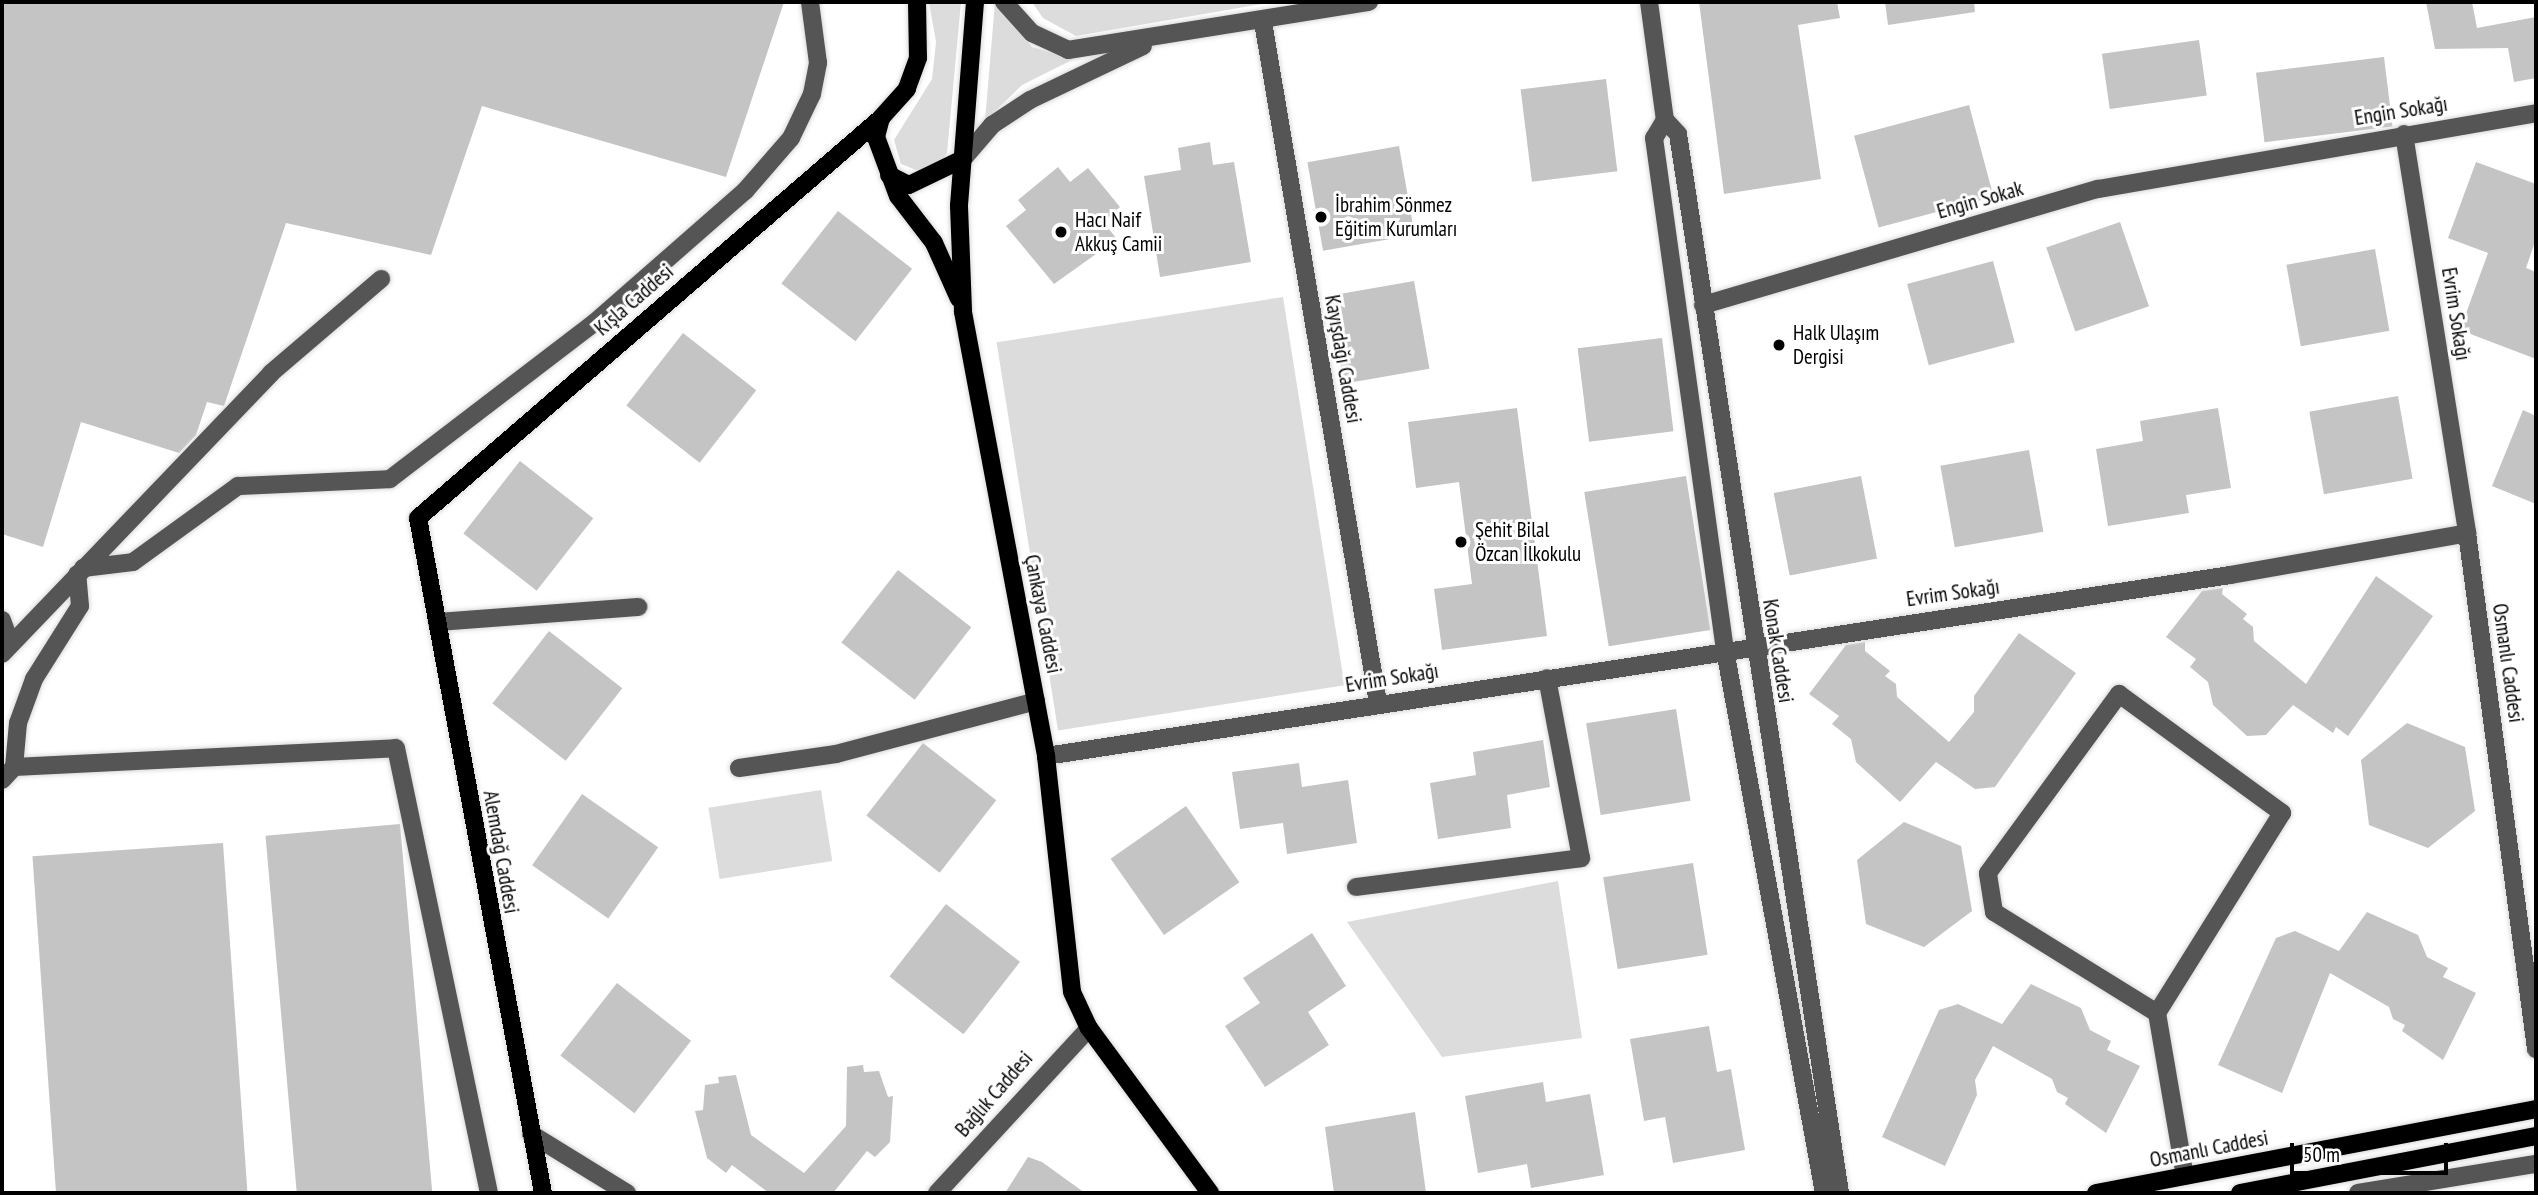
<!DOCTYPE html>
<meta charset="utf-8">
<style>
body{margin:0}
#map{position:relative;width:2538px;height:1195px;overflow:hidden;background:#fff;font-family:"PT Sans Narrow",sans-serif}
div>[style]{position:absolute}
.green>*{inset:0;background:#dcdcdc;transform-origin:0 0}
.building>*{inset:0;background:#c4c4c4;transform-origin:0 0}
.roads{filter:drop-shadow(0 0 2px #dbdbdb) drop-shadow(0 0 2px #dbdbdb)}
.minor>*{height:18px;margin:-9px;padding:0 9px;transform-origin:9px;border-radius:9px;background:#555}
.major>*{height:18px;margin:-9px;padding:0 9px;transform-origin:9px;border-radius:9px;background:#000}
.dots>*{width:19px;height:19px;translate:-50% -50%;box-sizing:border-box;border:4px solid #fff;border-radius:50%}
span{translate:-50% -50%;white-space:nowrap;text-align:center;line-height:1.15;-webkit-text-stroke:6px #fff;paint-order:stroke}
.street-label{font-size:21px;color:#000}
.poi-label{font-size:21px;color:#000}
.left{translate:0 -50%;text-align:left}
.frame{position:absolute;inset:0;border:4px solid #000;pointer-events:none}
.scale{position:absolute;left:2290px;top:1143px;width:158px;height:32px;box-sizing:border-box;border:4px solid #000;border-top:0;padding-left:9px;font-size:21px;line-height:24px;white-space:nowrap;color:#000;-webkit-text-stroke:5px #fff;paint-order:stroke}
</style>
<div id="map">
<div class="green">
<div style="clip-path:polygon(929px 2px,961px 2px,947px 153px,938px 165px,919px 171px,901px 164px,894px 140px,932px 79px,936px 42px)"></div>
<div style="clip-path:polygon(995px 2px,1032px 47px,1074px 59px,1022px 85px,985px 121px)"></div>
<div style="clip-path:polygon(1032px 2px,1274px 2px,1076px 36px,1043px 18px)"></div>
<div style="left:1283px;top:297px;width:393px;height:290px;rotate:81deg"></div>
<div style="left:821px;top:790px;width:72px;height:114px;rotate:81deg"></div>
<div style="clip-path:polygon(1558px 881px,1582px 1038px,1442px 1057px,1347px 922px)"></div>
</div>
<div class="building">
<div style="clip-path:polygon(2px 2px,784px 2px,726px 177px,482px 106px,431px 255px,286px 223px,224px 406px,207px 402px,196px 435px,179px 453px,81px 422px,43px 547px,2px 534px)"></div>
<div style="clip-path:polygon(1699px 2px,1837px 2px,1840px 18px,1798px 25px,1821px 179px,1724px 194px)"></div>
<div style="clip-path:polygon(1885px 2px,1974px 2px,1975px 12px,1888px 25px)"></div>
<div style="clip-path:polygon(2426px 2px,2472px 2px,2477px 28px,2536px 17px,2536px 78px,2514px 82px,2508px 48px,2435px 49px)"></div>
<div style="left:2199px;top:40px;width:56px;height:98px;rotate:82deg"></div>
<div style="left:2384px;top:57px;width:70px;height:129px;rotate:83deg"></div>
<div style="left:1606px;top:79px;width:93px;height:86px;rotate:83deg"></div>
<div style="left:1969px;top:105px;width:95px;height:119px;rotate:75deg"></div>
<div style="clip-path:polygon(1210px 142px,1213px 165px,1234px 162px,1251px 262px,1160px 277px,1144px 176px,1181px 170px,1178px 148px)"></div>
<div style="left:1399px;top:146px;width:90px;height:93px;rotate:80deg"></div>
<div style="clip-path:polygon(2476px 162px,2536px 184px,2536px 239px,2526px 268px,2536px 272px,2536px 359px,2460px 330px,2488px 253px,2448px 238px)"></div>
<div style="clip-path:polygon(1058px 167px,1070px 182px,1088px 168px,1120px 207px,1103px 222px,1117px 239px,1054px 284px,1006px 226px,1026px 210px,1018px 200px)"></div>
<div style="left:838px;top:211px;width:94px;height:92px;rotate:38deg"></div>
<div style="left:2120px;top:222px;width:89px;height:78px;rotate:71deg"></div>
<div style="left:2375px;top:249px;width:83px;height:90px;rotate:80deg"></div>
<div style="left:1993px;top:261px;width:84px;height:89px;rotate:75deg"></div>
<div style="left:1414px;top:281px;width:89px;height:87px;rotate:80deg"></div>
<div style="left:683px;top:333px;width:93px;height:92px;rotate:38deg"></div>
<div style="left:1662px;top:338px;width:94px;height:85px;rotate:83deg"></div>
<div style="left:2398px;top:396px;width:84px;height:90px;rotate:80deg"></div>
<div style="clip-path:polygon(1517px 408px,1547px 636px,1442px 650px,1434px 589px,1472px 584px,1459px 482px,1416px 488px,1408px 422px)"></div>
<div style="clip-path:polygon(2218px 408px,2231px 488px,2186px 495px,2189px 513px,2108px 526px,2096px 449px,2143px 441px,2140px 421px)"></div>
<div style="clip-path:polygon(2523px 410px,2536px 416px,2536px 504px,2492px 486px)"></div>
<div style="left:2029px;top:450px;width:83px;height:90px;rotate:80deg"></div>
<div style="left:520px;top:461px;width:93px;height:92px;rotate:38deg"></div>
<div style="left:1686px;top:476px;width:156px;height:103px;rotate:81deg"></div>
<div style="left:1861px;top:476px;width:84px;height:89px;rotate:79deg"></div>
<div style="left:898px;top:570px;width:93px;height:92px;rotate:38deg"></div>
<div style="clip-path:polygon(2376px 576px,2433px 616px,2348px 736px,2336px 727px,2333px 733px,2293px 705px,2266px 735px,2247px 736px,2213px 705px,2208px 682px,2190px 667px,2196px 659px,2166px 637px,2202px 591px,2223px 588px,2222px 594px,2247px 614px,2243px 619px,2253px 627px,2254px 641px,2306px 684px)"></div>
<div style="left:549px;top:631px;width:93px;height:92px;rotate:38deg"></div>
<div style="clip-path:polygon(2019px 633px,2076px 673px,1995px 787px,1975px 789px,1936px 762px,1900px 802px,1856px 762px,1851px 739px,1832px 724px,1839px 716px,1809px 694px,1846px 645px,1865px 642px,1865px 651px,1890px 671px,1885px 676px,1896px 684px,1897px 697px,1949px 742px,1974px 712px,1974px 696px)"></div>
<div style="left:1676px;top:709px;width:93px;height:91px;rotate:81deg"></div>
<div style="clip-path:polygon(2407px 723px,2465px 747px,2475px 811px,2428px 848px,2369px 825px,2361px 760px)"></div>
<div style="clip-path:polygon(1543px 740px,1550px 787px,1507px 795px,1511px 828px,1438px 839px,1430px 783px,1476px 775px,1473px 752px)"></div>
<div style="left:923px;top:743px;width:93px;height:92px;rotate:38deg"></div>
<div style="clip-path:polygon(1299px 763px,1302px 787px,1348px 780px,1357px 843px,1287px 854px,1283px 823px,1240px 829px,1232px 772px)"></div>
<div style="left:582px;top:794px;width:93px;height:87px;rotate:35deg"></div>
<div style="left:1186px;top:806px;width:93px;height:92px;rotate:55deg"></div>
<div style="clip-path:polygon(1904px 822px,1961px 846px,1972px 911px,1924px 947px,1866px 924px,1857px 860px)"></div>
<div style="left:400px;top:824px;width:371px;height:135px;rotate:85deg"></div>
<div style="left:223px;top:843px;width:351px;height:191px;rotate:86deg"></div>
<div style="left:1693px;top:863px;width:93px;height:91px;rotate:81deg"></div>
<div style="left:946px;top:904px;width:94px;height:92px;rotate:38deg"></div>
<div style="clip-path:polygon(2367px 912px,2418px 935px,2427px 957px,2448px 968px,2443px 977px,2476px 993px,2443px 1060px,2402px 1031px,2405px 1025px,2393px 1019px,2389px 1007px,2330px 973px,2282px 1093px,2218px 1065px,2276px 938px,2295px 931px,2339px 951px)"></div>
<div style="clip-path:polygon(1312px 933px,1346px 986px,1308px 1012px,1329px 1045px,1265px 1087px,1225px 1026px,1260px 1003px,1243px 978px)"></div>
<div style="left:617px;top:983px;width:94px;height:92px;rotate:38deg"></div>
<div style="clip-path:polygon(2031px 984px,2081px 1008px,2090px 1030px,2111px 1041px,2107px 1050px,2140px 1066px,2106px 1133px,2065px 1104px,2068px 1098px,2057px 1092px,2052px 1079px,1993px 1046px,1975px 1080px,1977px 1095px,1945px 1166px,1882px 1137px,1939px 1010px,1958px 1004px,2002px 1024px)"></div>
<div style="clip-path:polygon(1709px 1026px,1717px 1072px,1731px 1069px,1745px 1150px,1673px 1163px,1665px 1117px,1644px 1121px,1630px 1039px)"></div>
<div style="clip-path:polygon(863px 1065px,864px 1072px,879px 1071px,888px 1097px,893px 1096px,890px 1142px,875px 1157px,867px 1151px,833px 1193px,769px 1193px,732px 1165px,726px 1173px,707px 1158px,695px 1111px,703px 1110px,705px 1085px,719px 1083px,718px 1077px,736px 1075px,751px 1135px,804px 1173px,846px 1126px,847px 1067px)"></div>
<div style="clip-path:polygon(1543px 1082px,1546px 1102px,1590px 1094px,1604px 1175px,1531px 1188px,1527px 1164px,1478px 1173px,1465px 1096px)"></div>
<div style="clip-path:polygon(1415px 1112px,1426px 1193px,1334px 1193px,1325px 1127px)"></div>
<div style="clip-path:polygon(1028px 1157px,1042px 1162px,1085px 1193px,1005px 1193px)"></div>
</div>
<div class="roads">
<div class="minor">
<div style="left:1004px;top:2px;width:42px;rotate:47.9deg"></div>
<div style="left:1032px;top:33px;width:40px;rotate:25deg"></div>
<div style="left:1068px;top:50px;width:305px;rotate:-9.1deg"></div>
<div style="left:1649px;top:2px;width:119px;rotate:82.3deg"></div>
<div style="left:1665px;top:120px;width:19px;rotate:47deg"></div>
<div style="left:1678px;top:134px;width:1071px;rotate:81.3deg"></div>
<div style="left:1263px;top:22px;width:691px;rotate:80.41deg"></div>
<div style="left:1665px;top:120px;width:21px;rotate:121deg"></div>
<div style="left:1654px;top:138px;width:517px;rotate:82.11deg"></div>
<div style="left:1725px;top:650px;width:552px;rotate:79.67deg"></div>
<div style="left:2404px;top:134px;width:404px;rotate:81deg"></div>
<div style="left:2467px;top:533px;width:521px;rotate:82.38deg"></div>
<div style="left:963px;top:159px;width:45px;rotate:-49.5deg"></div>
<div style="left:992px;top:125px;width:45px;rotate:-33.3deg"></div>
<div style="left:1030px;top:100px;width:125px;rotate:-25.5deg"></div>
<div style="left:1703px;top:305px;width:412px;rotate:-16.4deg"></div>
<div style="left:2098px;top:189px;width:445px;rotate:-9.8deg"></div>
<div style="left:83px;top:568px;width:50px;rotate:-6.8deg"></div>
<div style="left:133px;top:562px;width:130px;rotate:-35.9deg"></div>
<div style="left:238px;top:486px;width:152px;rotate:-2.6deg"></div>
<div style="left:390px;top:479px;width:257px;rotate:-37.4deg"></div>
<div style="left:594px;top:323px;width:201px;rotate:-41.2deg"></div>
<div style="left:745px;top:191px;width:70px;rotate:-49deg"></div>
<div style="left:791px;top:138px;width:49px;rotate:-64.5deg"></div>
<div style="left:812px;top:94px;width:32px;rotate:-79deg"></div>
<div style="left:818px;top:63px;width:62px;rotate:-97.5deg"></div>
<div style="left:2px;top:620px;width:23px;rotate:70deg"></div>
<div style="left:437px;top:622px;width:202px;rotate:-4.3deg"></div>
<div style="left:2px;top:654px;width:389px;rotate:-46.2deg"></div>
<div style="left:271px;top:373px;width:145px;rotate:-40.5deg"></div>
<div style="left:1046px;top:756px;width:1198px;rotate:-8.69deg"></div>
<div style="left:2230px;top:575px;width:241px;rotate:-10deg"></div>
<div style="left:14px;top:767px;width:382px;rotate:-2.8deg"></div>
<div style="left:396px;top:748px;width:455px;rotate:78.2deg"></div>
<div style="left:739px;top:768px;width:98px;rotate:-8.2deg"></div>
<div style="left:836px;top:754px;width:207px;rotate:-14.8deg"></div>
<div style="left:2px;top:780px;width:18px;rotate:-47deg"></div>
<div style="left:14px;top:767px;width:44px;rotate:-84.8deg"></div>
<div style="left:18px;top:723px;width:47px;rotate:-70deg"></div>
<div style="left:34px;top:679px;width:86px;rotate:-57.8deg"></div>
<div style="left:80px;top:606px;width:32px;rotate:-95deg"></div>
<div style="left:1356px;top:887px;width:227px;rotate:-7.3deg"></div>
<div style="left:1581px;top:858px;width:183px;rotate:-100.7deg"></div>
<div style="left:2157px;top:1013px;width:192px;rotate:-148.2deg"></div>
<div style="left:1994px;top:912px;width:39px;rotate:-99deg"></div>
<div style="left:1988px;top:873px;width:222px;rotate:-53.8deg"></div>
<div style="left:2119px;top:694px;width:202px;rotate:36.1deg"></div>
<div style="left:2282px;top:813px;width:236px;rotate:122deg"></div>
<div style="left:2157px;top:1013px;width:165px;rotate:80.3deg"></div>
<div style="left:531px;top:1134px;width:113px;rotate:31.6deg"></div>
<div style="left:937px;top:1193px;width:224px;rotate:-47.3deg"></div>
<div style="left:2358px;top:1193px;width:180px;rotate:-9.3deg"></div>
</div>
<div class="major">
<div style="left:917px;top:2px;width:56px;rotate:89deg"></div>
<div style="left:918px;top:58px;width:33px;rotate:110deg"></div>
<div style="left:907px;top:89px;width:39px;rotate:132deg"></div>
<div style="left:881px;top:118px;width:20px;rotate:105deg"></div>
<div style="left:876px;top:137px;width:63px;rotate:69.6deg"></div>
<div style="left:898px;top:196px;width:59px;rotate:52.5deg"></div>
<div style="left:934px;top:243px;width:61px;rotate:65.9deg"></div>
<div style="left:975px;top:2px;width:205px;rotate:94.5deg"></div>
<div style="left:959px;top:206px;width:106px;rotate:87.8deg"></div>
<div style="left:963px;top:312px;width:452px;rotate:79.4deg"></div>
<div style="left:1046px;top:756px;width:237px;rotate:83.7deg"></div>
<div style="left:1072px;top:992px;width:40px;rotate:65deg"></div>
<div style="left:1089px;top:1028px;width:205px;rotate:53.7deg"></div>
<div style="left:889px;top:175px;width:22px;rotate:27deg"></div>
<div style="left:909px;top:185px;width:60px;rotate:-25.7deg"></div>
<div style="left:543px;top:1193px;width:686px;rotate:-100.49deg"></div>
<div style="left:418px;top:518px;width:612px;rotate:-40.82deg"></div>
<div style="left:2096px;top:1193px;width:448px;rotate:-10.8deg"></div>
<div style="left:2240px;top:1193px;width:301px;rotate:-10.9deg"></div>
</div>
</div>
<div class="dots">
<div style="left:1321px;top:217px;background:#000"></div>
<div style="left:1061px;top:232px;background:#000"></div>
<div style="left:1779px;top:345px;background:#000"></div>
<div style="left:1461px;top:542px;background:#000"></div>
</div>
<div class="street-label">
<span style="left:2401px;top:111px;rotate:-9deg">Engin Sokağı</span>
<span style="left:1980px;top:200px;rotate:-16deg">Engin Sokak</span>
<span style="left:634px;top:300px;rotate:-41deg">Kışla Caddesi</span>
<span style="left:2456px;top:314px;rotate:81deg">Evrim Sokağı</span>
<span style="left:1343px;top:359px;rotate:80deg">Kayışdağı Caddesi</span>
<span style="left:1953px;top:593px;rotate:-8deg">Evrim Sokağı</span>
<span style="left:1043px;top:614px;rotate:79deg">Çankaya Caddesi</span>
<span style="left:1778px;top:651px;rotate:81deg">Konak Caddesi</span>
<span style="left:2508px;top:663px;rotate:82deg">Osmanlı Caddesi</span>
<span style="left:1392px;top:678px;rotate:-9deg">Evrim Sokağı</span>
<span style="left:501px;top:852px;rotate:80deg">Alemdağ Caddesi</span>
<span style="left:994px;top:1094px;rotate:-49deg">Bağlık Caddesi</span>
<span style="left:2209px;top:1149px;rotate:-11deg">Osmanlı Caddesi</span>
</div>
<div class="poi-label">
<span class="left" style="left:1335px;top:217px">İbrahim Sönmez<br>Eğitim Kurumları</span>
<span class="left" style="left:1075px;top:232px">Hacı Naif<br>Akkuş Camii</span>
<span class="left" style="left:1793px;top:345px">Halk Ulaşım<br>Dergisi</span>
<span class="left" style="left:1475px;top:542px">Şehit Bilal<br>Özcan İlkokulu</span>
</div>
<div class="frame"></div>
<div class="scale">50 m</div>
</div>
